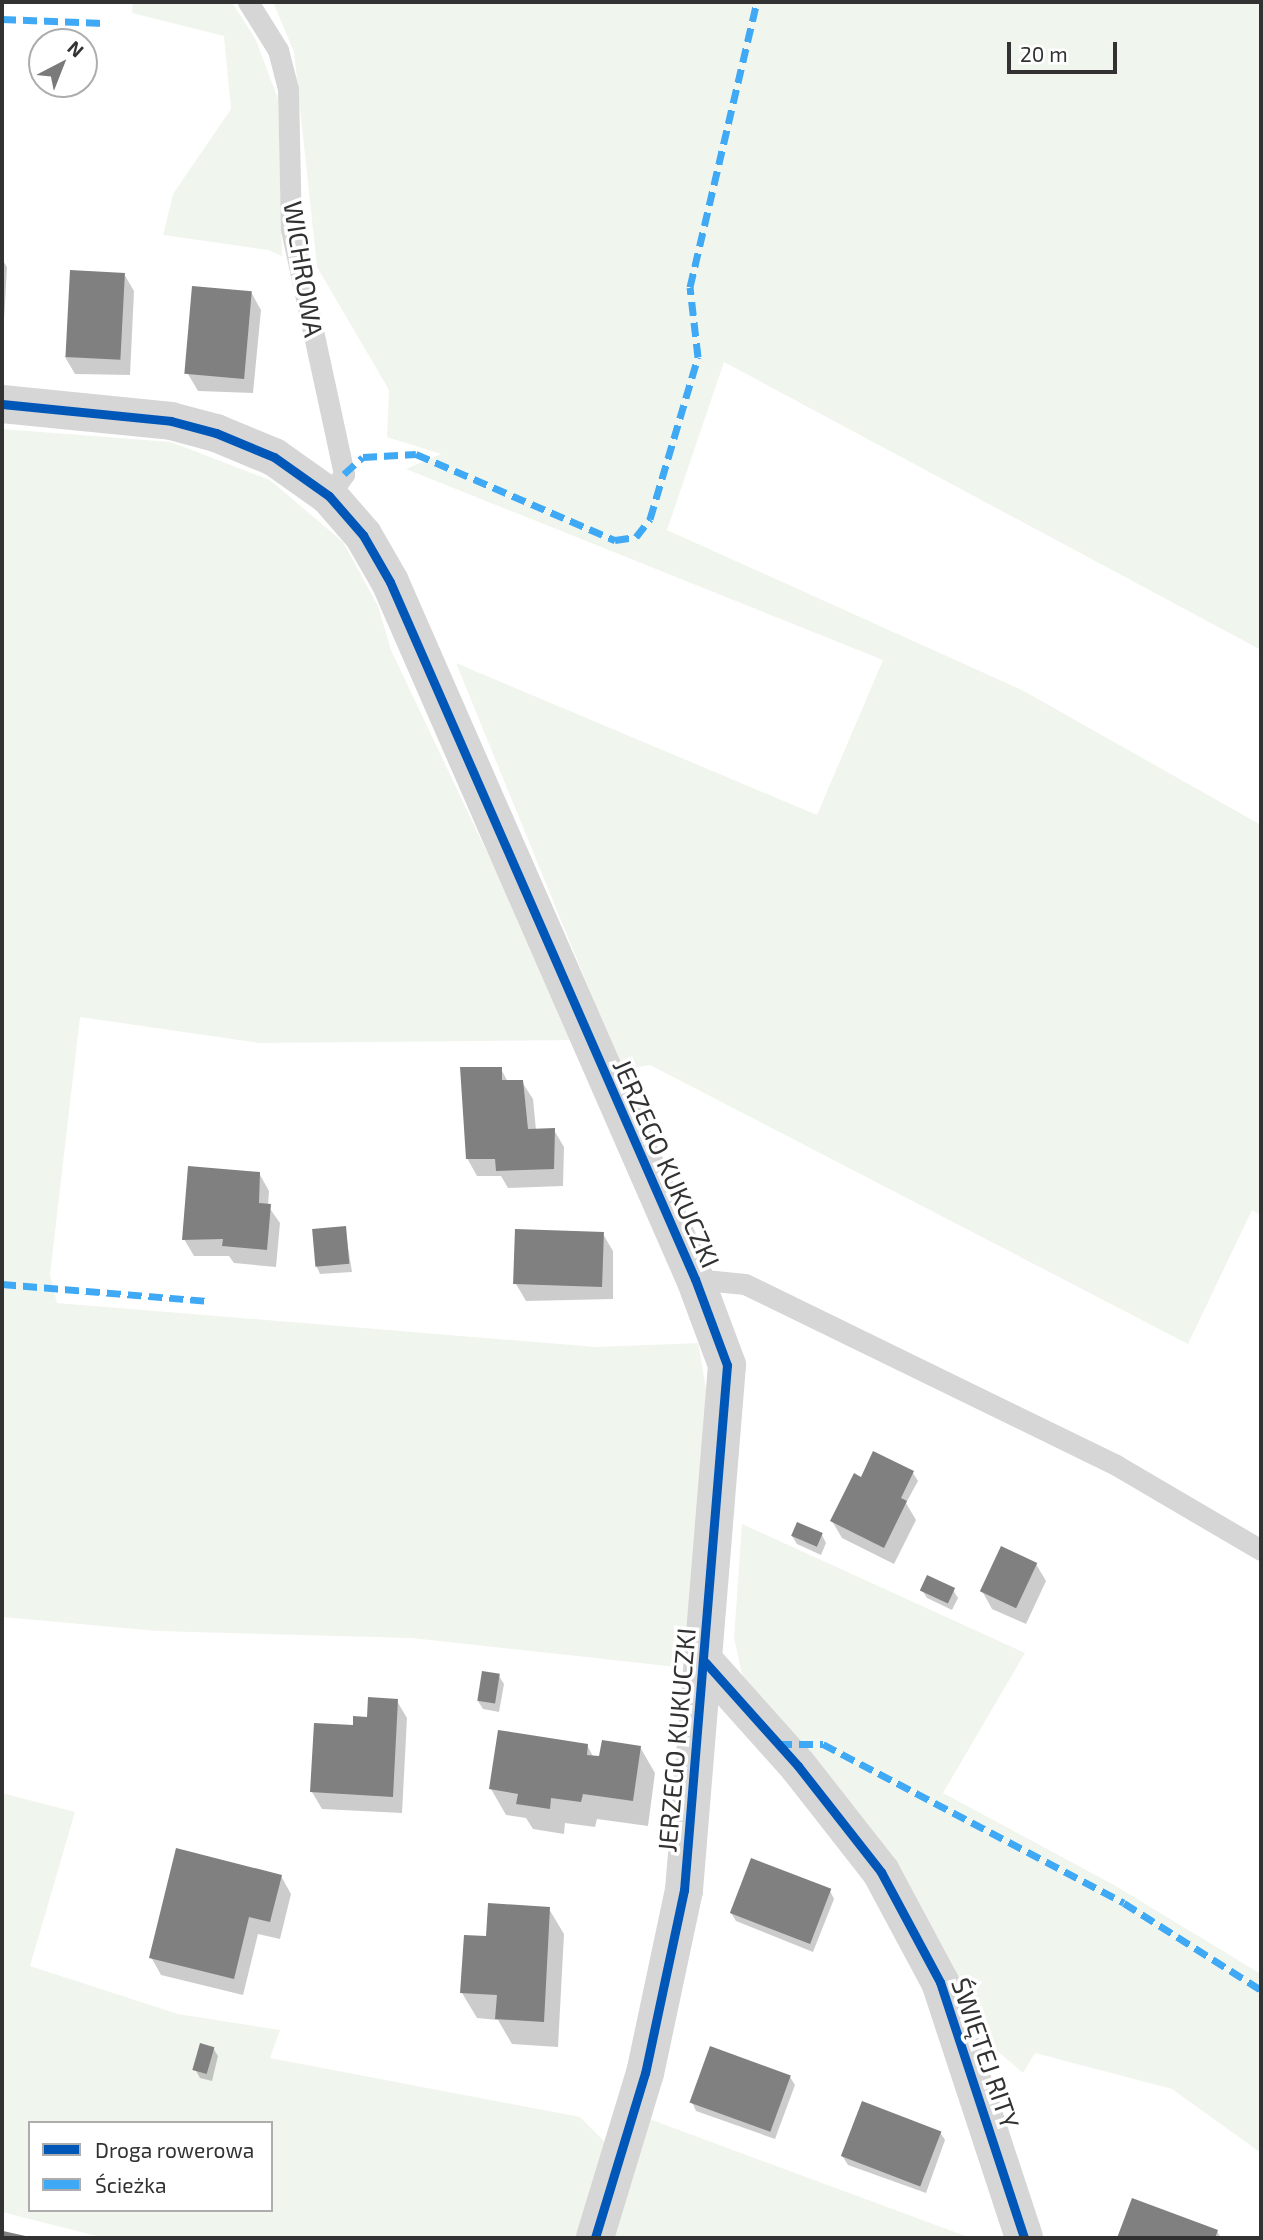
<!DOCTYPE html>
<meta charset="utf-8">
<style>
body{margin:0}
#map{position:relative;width:1263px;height:2240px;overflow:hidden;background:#fff;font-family:"Exo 2",sans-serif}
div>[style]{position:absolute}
.green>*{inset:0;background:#f0f6ee}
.shadow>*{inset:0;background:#0003}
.building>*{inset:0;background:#808080;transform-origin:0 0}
.lane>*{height:21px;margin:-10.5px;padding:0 10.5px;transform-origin:10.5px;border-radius:10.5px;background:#d6d6d6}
.street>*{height:38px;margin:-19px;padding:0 19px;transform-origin:19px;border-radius:19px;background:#d6d6d6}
.quiet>*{height:7px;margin-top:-3.5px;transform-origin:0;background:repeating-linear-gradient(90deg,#3fa9f5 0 14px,transparent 0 21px)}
.cycleway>*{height:9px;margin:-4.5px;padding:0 4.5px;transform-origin:4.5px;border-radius:4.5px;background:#0057b8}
span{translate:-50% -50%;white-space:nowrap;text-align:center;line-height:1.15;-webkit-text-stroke:7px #fff;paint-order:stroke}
.street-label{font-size:26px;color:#323232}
.frame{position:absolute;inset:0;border:4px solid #323232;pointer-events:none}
.legend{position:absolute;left:28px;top:2121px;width:245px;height:91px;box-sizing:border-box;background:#fff;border:2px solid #adadad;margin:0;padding:9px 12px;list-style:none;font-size:21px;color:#323232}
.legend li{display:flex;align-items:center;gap:14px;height:35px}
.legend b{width:35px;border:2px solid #adadad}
.north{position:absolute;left:28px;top:28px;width:70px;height:70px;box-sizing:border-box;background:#fff;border:2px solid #adadad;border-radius:50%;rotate:42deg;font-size:19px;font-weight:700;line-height:28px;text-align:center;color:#323232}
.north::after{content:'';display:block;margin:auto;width:24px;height:32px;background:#7a7a7a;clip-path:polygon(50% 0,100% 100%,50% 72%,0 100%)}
.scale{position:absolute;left:1007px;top:42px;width:110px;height:32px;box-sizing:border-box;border:4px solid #323232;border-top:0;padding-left:9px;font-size:21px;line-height:24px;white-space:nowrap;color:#323232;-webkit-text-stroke:5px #fff;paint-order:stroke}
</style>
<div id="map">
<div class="green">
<div style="clip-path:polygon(133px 2px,232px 2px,256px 40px,278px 99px,282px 256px,268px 250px,163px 235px,173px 194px,231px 109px,224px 36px,132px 13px)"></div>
<div style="clip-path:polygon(273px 2px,1261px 2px,1261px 650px,724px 362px,667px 530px,1022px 690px,1261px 825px,1261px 1215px,1252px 1210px,1188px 1344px,650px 1065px,622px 1070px,456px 663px,817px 815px,883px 660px,406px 469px,441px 454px,387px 437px,389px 390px,317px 267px,294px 52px)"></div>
<div style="clip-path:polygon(2px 429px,171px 442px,270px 480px,343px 542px,378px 606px,391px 650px,576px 1040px,260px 1043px,80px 1017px,50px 1275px,57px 1303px,597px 1347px,698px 1343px,708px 1400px,690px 1652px,676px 1667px,411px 1638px,157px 1631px,2px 1617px)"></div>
<div style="clip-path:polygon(742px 1524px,1025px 1653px,943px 1793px,1114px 1885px,1261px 1974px,1261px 2153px,1172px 2089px,1035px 2053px,1023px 2073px,972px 2029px,744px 1683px,734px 1638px)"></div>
<div style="clip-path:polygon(evenodd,2px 1793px,75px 1812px,30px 1966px,178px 2014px,280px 2030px,270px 2058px,580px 2117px,606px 2143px,577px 2238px,105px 2238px,2px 2212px,2px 1793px,30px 2123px,271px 2123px,271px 2210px,30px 2210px,30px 2123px)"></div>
<div style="clip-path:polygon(644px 2117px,971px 2238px,611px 2238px)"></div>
</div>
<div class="shadow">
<div style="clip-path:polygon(2px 259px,7px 267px,2px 355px)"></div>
<div style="clip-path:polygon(124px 274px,134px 291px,130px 375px,75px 374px,65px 357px)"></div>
<div style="clip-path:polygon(251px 292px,261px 310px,253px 393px,198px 391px,188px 374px)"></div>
<div style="clip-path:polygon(501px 1069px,508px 1082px,522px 1082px,533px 1099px,536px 1130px,554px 1130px,564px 1147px,563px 1186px,508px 1188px,501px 1176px,477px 1176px,467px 1158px)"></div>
<div style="clip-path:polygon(259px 1173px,269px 1191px,268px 1206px,280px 1223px,276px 1267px,234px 1263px,229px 1256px,194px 1256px,184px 1239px)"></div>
<div style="clip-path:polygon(345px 1228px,352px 1272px,320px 1274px,316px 1265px)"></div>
<div style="clip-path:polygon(603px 1234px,613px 1251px,613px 1299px,526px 1301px,516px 1284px)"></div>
<div style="clip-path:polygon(913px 1473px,918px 1481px,906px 1503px,916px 1520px,894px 1564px,842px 1538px,832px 1521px,861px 1479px)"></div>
<div style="clip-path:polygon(822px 1535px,826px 1543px,821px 1555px,797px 1544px,792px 1536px)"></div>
<div style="clip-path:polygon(1036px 1564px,1046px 1581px,1026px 1624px,992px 1609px,982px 1591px)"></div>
<div style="clip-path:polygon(922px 1590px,953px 1590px,958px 1598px,952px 1610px,927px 1598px)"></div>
<div style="clip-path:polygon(499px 1676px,504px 1684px,499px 1712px,483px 1709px,478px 1701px)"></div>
<div style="clip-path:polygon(397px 1701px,407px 1718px,402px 1813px,322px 1809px,312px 1792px,354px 1727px)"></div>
<div style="clip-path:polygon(587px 1745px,594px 1758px,640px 1747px,655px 1773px,648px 1826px,597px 1819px,595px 1827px,565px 1823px,564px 1834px,533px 1829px,526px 1818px,506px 1815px,491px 1789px)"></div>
<div style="clip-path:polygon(281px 1876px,291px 1894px,280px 1939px,258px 1934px,243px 1995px,161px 1975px,151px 1957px)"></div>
<div style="clip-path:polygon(830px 1891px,834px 1899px,813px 1952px,736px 1921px,731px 1913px)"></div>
<div style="clip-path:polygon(549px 1909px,564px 1934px,558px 2047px,512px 2044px,498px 2020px,477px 2018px,462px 1993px,487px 1938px)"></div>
<div style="clip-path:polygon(213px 2048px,218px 2056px,212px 2081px,200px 2078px,195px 2069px)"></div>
<div style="clip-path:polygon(790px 2077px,795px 2085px,775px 2139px,696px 2111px,692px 2102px)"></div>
<div style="clip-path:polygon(940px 2132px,945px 2140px,926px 2193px,848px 2165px,843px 2157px)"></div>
<div style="clip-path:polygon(1133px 2201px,1217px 2231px,1221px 2238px,1119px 2238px)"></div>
</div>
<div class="building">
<div style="left:70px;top:270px;width:55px;height:87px;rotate:3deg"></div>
<div style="left:192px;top:286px;width:60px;height:88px;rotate:5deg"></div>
<div style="clip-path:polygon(460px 1067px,502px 1067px,502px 1080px,523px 1080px,528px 1129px,555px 1128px,554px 1169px,496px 1171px,495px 1159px,466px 1159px)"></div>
<div style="clip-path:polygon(188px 1166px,260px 1172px,259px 1203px,271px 1204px,267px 1250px,222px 1246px,223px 1239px,182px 1240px)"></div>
<div style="left:346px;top:1226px;width:38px;height:34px;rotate:85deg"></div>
<div style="left:515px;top:1229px;width:89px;height:55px;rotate:2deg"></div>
<div style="clip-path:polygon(873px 1451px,914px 1471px,901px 1498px,907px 1501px,884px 1548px,830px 1521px,854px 1473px,861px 1477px)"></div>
<div style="left:797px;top:1522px;width:28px;height:15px;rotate:23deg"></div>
<div style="left:1001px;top:1546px;width:40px;height:50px;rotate:25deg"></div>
<div style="left:927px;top:1575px;width:31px;height:17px;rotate:25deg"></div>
<div style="left:482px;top:1671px;width:18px;height:30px;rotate:9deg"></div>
<div style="clip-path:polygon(368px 1697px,398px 1699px,393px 1797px,310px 1792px,314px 1723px,353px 1725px,353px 1716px,367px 1717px)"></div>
<div style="clip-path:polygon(498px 1730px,588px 1744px,587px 1755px,599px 1756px,602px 1740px,641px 1746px,633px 1801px,583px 1794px,581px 1802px,551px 1798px,550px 1809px,516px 1804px,518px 1794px,489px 1789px)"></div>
<div style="clip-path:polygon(176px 1848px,282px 1875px,270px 1922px,249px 1917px,234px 1979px,149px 1958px)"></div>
<div style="left:751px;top:1858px;width:86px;height:59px;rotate:21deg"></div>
<div style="clip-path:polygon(488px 1903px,550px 1907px,544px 2022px,495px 2019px,497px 1995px,460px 1993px,464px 1935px,486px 1936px)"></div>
<div style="left:200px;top:2043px;width:15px;height:28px;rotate:16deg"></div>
<div style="left:710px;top:2046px;width:86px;height:60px;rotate:20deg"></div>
<div style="left:862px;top:2101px;width:85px;height:59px;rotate:21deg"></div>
<div style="clip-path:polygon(1132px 2198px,1218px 2230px,1215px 2238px,1117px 2238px)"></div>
<div style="clip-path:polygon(3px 2231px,30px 2237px,30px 2238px,2px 2238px)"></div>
</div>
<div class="lane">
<div style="left:248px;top:2px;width:57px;rotate:58deg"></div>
<div style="left:278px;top:50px;width:40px;rotate:75.6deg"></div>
<div style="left:288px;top:89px;width:140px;rotate:88.8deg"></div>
<div style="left:291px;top:229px;width:251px;rotate:77.8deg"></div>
<div style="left:344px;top:474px;width:27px;rotate:124deg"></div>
<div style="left:695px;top:1279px;width:50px;rotate:5.7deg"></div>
<div style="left:745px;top:1284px;width:413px;rotate:26deg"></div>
<div style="left:1116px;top:1465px;width:168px;rotate:30.4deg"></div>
</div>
<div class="street">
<div style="left:2px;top:404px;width:170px;rotate:5.7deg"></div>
<div style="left:171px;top:421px;width:47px;rotate:14.9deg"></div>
<div style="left:216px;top:433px;width:63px;rotate:22.5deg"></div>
<div style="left:274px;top:457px;width:67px;rotate:35.3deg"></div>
<div style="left:329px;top:496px;width:52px;rotate:48.9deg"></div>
<div style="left:363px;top:535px;width:54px;rotate:60.1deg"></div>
<div style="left:390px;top:582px;width:761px;rotate:66.37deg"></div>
<div style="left:695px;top:1279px;width:92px;rotate:69.6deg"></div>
<div style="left:727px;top:1365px;width:527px;rotate:94.68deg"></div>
<div style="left:684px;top:1890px;width:187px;rotate:102deg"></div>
<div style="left:645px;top:2073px;width:172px;rotate:106.9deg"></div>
<div style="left:705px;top:1662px;width:140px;rotate:48.2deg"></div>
<div style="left:798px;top:1766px;width:135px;rotate:51.9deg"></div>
<div style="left:881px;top:1872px;width:125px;rotate:61.8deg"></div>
<div style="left:940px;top:1982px;width:269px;rotate:71.8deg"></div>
</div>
<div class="quiet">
<div style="left:2px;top:19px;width:102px;rotate:2.2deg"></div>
<div style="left:344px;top:474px;width:25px;rotate:-42deg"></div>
<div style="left:363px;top:457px;width:53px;rotate:-3.2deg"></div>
<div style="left:416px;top:454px;width:217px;rotate:23.4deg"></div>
<div style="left:615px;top:540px;width:21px;rotate:-8deg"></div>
<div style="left:636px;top:537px;width:23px;rotate:-52deg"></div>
<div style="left:650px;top:519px;width:169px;rotate:-73.5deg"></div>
<div style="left:698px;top:357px;width:70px;rotate:-96.5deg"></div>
<div style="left:690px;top:287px;width:293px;rotate:-76.8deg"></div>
<div style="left:2px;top:1284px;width:206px;rotate:4.7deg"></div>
<div style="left:778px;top:1744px;width:45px"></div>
<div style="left:823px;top:1744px;width:340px;rotate:27.8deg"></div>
<div style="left:1124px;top:1903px;width:162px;rotate:32.4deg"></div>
</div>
<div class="cycleway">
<div style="left:2px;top:404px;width:170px;rotate:5.7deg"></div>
<div style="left:171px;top:421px;width:47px;rotate:14.9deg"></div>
<div style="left:216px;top:433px;width:63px;rotate:22.5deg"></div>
<div style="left:274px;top:457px;width:67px;rotate:35.3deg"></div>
<div style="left:329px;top:496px;width:52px;rotate:48.9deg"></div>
<div style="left:363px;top:535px;width:54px;rotate:60.1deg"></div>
<div style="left:390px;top:582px;width:761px;rotate:66.37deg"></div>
<div style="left:695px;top:1279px;width:92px;rotate:69.6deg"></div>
<div style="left:727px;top:1365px;width:527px;rotate:94.68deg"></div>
<div style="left:684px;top:1890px;width:187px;rotate:102deg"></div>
<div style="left:645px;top:2073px;width:172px;rotate:106.9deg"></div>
<div style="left:705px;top:1662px;width:140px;rotate:48.2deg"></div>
<div style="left:798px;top:1766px;width:135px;rotate:51.9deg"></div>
<div style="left:881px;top:1872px;width:125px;rotate:61.8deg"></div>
<div style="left:940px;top:1982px;width:269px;rotate:71.8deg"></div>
</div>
<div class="street-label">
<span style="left:304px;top:269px;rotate:81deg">WICHROWA</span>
<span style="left:667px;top:1163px;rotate:66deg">JERZEGO KUKUCZKI</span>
<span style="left:676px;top:1740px;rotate:-85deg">JERZEGO KUKUCZKI</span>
<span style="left:986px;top:2053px;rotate:71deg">ŚWIĘTEJ RITY</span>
</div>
<div class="frame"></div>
<ul class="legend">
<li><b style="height:9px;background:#0057b8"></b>Droga rowerowa</li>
<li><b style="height:9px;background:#3fa9f5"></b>Ścieżka</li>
</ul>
<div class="north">N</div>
<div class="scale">20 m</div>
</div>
